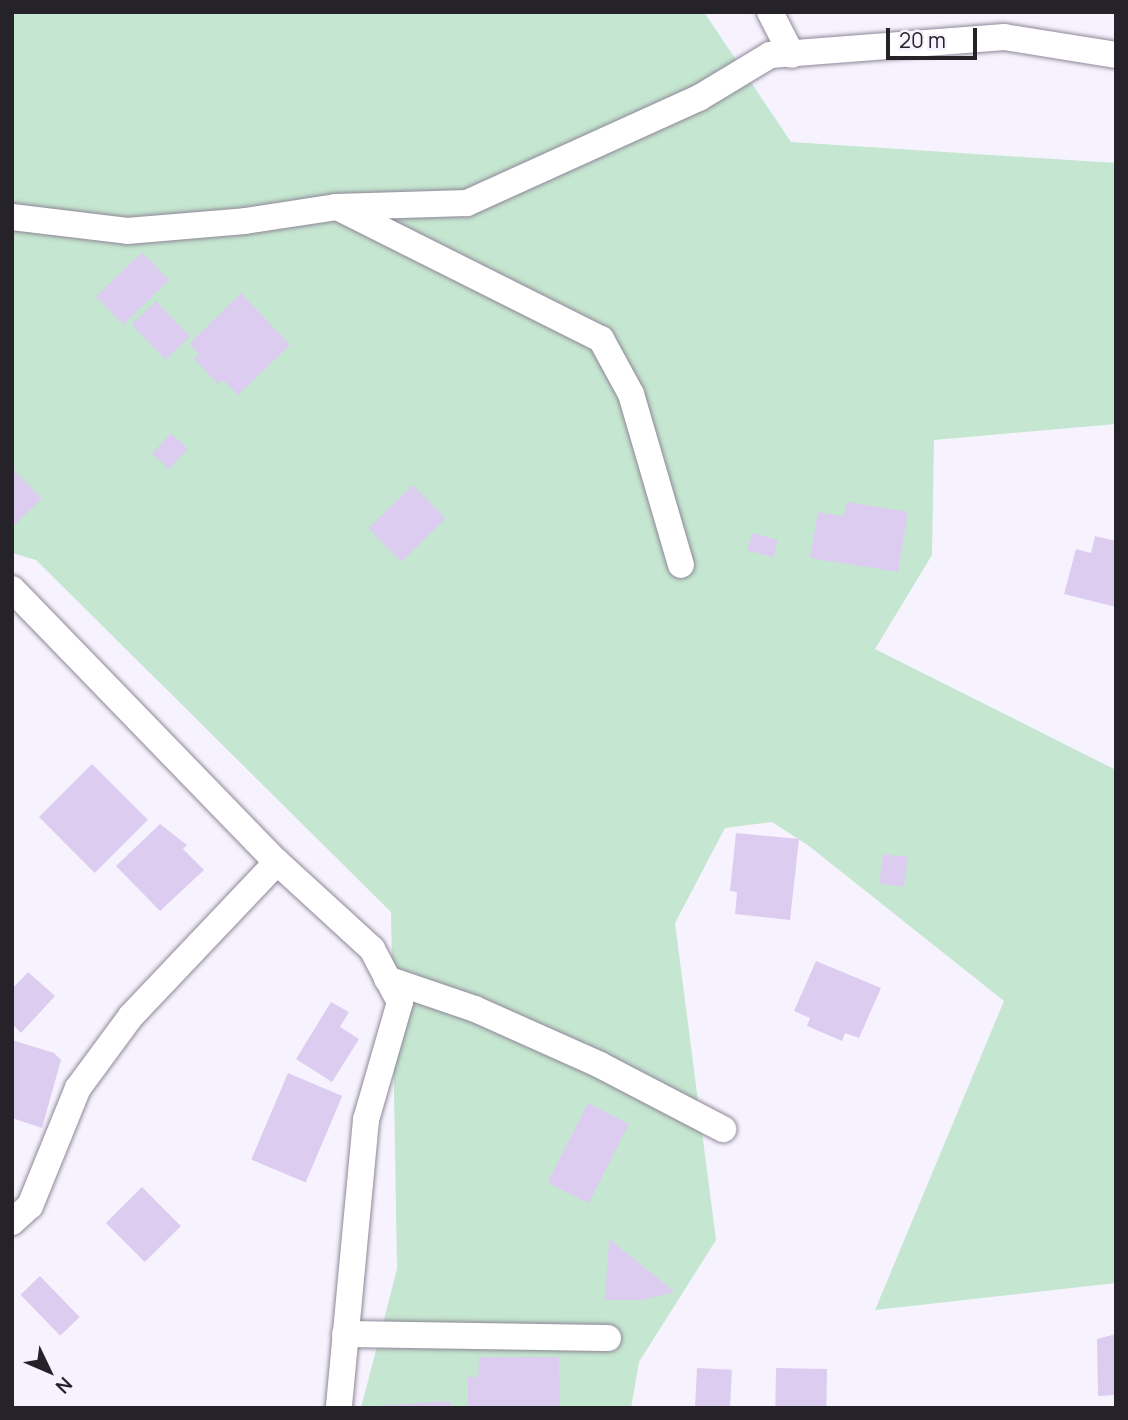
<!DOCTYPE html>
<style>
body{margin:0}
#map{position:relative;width:1128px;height:1420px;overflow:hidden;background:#f7f3fe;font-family:Manrope,sans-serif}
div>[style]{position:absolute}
.green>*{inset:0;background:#c5e6d0}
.building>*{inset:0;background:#dccdf0;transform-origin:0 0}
.roads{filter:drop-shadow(0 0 2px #8e8798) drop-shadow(0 0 2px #8e8798)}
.minor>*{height:26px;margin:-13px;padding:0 13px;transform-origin:13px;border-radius:13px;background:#fff}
span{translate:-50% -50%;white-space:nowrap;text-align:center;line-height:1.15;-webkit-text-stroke:6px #f7f3fe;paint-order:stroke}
.frame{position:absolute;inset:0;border:14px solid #252229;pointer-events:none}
.north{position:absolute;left:14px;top:1336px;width:70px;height:70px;-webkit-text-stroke:5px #f7f3fe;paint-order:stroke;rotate:134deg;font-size:19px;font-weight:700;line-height:28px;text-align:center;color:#252229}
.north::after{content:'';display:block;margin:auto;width:24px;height:32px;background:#252229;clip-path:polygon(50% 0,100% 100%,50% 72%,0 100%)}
.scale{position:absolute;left:886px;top:28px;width:91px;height:32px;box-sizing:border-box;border:4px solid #252229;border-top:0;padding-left:9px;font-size:21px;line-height:24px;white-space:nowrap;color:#252229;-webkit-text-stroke:5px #f7f3fe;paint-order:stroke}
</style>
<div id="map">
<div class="green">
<div style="clip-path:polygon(12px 12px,704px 12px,791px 142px,1116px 163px,1116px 424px,934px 440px,932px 555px,875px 649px,1116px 770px,1116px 1283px,875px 1310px,1004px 1001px,809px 846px,772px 822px,725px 828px,675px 923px,716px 1240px,639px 1362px,631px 1408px,361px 1408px,397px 1269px,391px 912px,36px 560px,12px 553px)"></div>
</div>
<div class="building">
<div style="left:142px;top:252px;width:39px;height:64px;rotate:46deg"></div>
<div style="clip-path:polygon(241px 293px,290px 345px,238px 395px,223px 380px,218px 384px,194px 359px,199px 354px,189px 344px)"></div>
<div style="left:156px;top:301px;width:49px;height:34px;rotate:46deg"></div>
<div style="left:171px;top:433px;width:23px;height:28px;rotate:43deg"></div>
<div style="clip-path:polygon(12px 468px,42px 499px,12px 527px)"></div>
<div style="left:413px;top:485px;width:47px;height:62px;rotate:46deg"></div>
<div style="clip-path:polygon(847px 502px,908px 512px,898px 572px,810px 558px,818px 512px,844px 516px)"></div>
<div style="left:752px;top:533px;width:27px;height:18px;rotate:15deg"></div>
<div style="clip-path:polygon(1095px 536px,1116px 541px,1116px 607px,1064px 594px,1076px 549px,1091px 553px)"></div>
<div style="left:92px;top:764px;width:79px;height:75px;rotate:45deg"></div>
<div style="clip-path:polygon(160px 824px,187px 845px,183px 849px,204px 870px,160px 911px,116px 866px)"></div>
<div style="clip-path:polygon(736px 833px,799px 839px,790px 920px,735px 914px,737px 892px,730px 891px)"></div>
<div style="left:883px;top:854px;width:25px;height:30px;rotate:7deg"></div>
<div style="clip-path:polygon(816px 961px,881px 988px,859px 1038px,845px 1033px,842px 1041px,807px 1026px,810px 1018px,794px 1011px)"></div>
<div style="clip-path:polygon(28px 972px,55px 996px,21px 1033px,12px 1024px,12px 989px)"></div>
<div style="clip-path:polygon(331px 1002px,349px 1012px,340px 1027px,359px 1039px,332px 1082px,296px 1059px)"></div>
<div style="clip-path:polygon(12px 1040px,54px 1053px,61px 1060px,42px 1128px,12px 1118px)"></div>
<div style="left:288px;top:1073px;width:59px;height:94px;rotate:23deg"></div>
<div style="left:588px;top:1103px;width:46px;height:89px;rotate:27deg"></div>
<div style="left:142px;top:1187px;width:55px;height:51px;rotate:45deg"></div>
<div style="clip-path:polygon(609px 1239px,675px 1292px,641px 1300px,605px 1300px)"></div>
<div style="left:40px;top:1276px;width:57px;height:27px;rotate:46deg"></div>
<div style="clip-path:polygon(1116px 1334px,1116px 1395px,1098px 1396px,1097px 1339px)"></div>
<div style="clip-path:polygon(479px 1357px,559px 1357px,560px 1408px,468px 1408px,468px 1377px,478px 1377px)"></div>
<div style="left:697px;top:1368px;width:35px;height:40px;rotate:3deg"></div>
<div style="left:827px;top:1369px;width:39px;height:51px;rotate:91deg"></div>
<div style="clip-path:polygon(450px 1401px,451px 1408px,377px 1408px,377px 1406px)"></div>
</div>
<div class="roads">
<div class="minor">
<div style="left:770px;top:12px;width:48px;rotate:62.9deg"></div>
<div style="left:341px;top:209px;width:291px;rotate:26.6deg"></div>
<div style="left:601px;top:339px;width:63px;rotate:61.4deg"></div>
<div style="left:631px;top:394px;width:178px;rotate:73.7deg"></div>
<div style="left:12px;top:217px;width:116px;rotate:6.9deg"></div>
<div style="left:127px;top:231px;width:118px;rotate:-4.8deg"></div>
<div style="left:245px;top:221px;width:92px;rotate:-8.7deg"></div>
<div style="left:336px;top:207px;width:131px;rotate:-1.7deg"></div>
<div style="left:467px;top:203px;width:255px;rotate:-24.4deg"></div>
<div style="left:699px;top:98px;width:83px;rotate:-31.2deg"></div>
<div style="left:770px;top:55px;width:235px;rotate:-4.4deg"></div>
<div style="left:1004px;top:37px;width:113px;rotate:9.1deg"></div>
<div style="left:12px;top:589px;width:380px;rotate:45.9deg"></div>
<div style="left:277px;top:862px;width:129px;rotate:42.5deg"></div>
<div style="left:372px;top:949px;width:60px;rotate:62.2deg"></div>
<div style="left:400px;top:1002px;width:123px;rotate:106.1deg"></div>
<div style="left:366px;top:1120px;width:289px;rotate:95.4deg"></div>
<div style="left:387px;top:979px;width:93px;rotate:18.8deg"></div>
<div style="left:475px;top:1009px;width:137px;rotate:24.1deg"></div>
<div style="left:600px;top:1065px;width:139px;rotate:27.5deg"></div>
<div style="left:12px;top:1222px;width:24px;rotate:-42deg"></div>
<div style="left:30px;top:1206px;width:127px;rotate:-67.9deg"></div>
<div style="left:78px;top:1088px;width:89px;rotate:-53.6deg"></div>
<div style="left:131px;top:1016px;width:212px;rotate:-46.5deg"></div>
<div style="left:345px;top:1334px;width:263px;rotate:0.9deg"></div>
</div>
</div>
<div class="frame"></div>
<div class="north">N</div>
<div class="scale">20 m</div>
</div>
